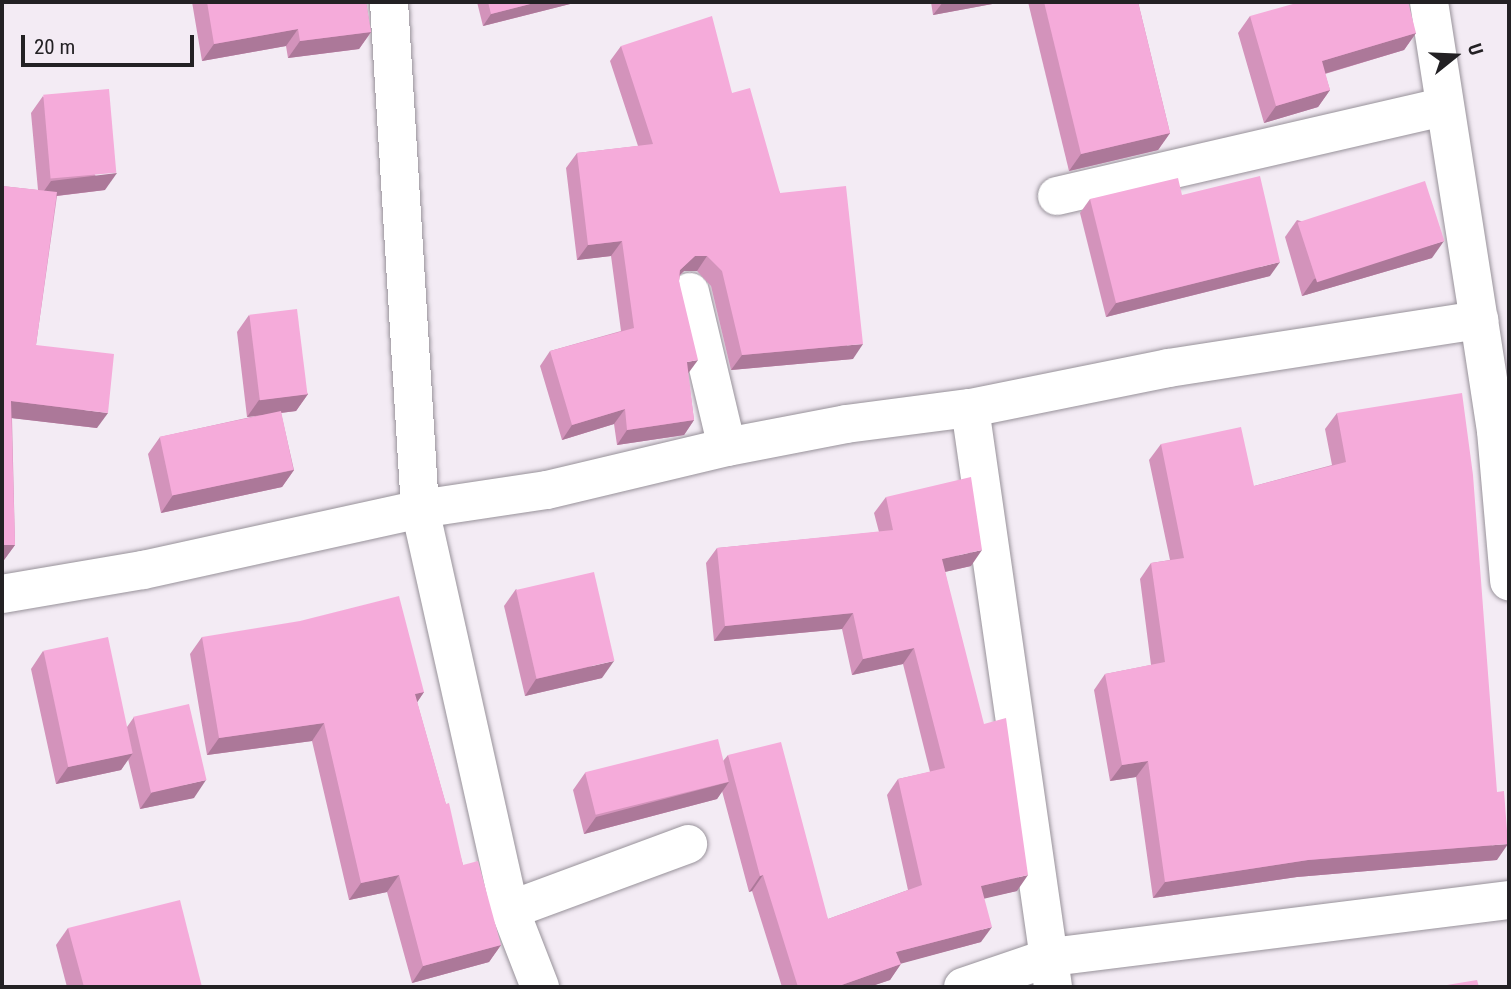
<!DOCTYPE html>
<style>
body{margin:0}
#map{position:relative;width:1511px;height:989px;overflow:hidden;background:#f3ebf4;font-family:"Roboto Condensed",sans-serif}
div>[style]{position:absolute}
.roads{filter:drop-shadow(0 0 2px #98929a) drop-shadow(0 0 2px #98929a)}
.minor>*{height:38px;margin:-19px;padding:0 19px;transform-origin:19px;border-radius:19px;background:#fff}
.wall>*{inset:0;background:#d393bb}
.shaded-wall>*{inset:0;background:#ac7899}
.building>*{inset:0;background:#f5abda;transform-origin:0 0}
span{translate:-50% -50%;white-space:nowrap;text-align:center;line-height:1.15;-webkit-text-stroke:5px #f3ebf4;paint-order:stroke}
.frame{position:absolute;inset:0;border:4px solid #232124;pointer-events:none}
.north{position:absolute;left:1420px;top:21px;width:70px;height:70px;-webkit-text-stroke:5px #f3ebf4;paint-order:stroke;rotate:72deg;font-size:19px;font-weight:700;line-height:28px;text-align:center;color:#232124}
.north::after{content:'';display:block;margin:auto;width:24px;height:32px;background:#232124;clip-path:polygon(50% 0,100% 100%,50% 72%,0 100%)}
.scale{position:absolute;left:21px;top:35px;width:173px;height:32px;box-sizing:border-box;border:4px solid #232124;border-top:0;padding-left:9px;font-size:21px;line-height:24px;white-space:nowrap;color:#232124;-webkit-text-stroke:5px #f3ebf4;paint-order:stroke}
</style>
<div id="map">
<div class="roads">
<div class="minor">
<div style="left:389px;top:2px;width:508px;rotate:86.5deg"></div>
<div style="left:420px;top:509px;width:128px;rotate:-8.5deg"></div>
<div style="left:547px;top:490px;width:185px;rotate:-13.4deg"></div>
<div style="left:727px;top:447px;width:121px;rotate:-10.9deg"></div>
<div style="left:846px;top:424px;width:125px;rotate:-7.4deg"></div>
<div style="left:970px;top:408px;width:202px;rotate:-11.4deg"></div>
<div style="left:1168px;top:368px;width:315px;rotate:-8.8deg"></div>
<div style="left:1479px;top:320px;width:112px;rotate:81.3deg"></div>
<div style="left:1496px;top:431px;width:151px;rotate:85deg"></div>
<div style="left:1429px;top:2px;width:322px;rotate:81.1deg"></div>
<div style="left:1057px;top:196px;width:395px;rotate:-13deg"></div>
<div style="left:690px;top:292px;width:159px;rotate:76.6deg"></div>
<div style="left:970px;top:408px;width:585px;rotate:81.84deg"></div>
<div style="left:2px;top:594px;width:143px;rotate:-9.7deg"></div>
<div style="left:143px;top:570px;width:284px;rotate:-12.4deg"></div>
<div style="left:420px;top:509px;width:411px;rotate:77.4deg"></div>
<div style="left:540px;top:987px;width:83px;rotate:-111.3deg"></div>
<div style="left:510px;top:910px;width:190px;rotate:-20.3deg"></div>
<div style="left:963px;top:987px;width:93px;rotate:-18.8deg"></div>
<div style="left:1051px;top:957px;width:462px;rotate:-7.1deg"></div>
</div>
</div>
<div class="wall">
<div style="clip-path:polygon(192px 2px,366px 2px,371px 32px,359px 49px,288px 58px,286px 46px,202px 61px)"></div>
<div style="clip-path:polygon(477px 2px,578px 2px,483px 26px)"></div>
<div style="clip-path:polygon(931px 2px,1003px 2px,933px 15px)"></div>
<div style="clip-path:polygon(1028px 2px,1138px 2px,1170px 133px,1158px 150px,1069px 171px)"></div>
<div style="clip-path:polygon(1250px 16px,1416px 33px,1404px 50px,1325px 74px,1330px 90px,1318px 107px,1264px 123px,1238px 33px)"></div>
<div style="clip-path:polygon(621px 46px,732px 93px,780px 193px,853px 359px,731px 370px,711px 286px,697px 271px,684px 271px,680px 275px,679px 281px,688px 374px,694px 420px,684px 435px,617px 445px,614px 424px,562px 440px,540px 366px,550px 351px,621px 331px,611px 256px,577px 260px,566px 168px,577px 153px,638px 146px,610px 61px)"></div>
<div style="clip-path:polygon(43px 96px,105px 190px,57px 196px,36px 345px,97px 428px,12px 418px,15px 545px,4px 560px,2px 560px,2px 186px,38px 190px,31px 113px)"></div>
<div style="clip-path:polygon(1182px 195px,1270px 276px,1106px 317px,1080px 213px,1090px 199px)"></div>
<div style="clip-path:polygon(1297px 220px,1432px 258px,1302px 296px,1285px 237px)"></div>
<div style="clip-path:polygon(249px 315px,308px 394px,296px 411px,281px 413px,294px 470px,282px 487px,161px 513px,148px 454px,160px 437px,260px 415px,247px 417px,237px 332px)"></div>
<div style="clip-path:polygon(1337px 413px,1497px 860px,1297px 877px,1153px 898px,1136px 777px,1110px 781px,1094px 690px,1105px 674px,1151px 665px,1140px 579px,1151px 563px,1170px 560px,1149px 460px,1161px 444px,1254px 486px,1332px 465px,1325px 429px)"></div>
<div style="clip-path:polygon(886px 497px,971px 566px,945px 572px,1017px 891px,984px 898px,981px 942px,901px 963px,890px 980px,869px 987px,782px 987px,752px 891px,749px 892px,722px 791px,717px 799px,584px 834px,573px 790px,585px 773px,723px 761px,728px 755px,828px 919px,908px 890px,887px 795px,898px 779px,930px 772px,903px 664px,852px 675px,842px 629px,714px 641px,706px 563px,717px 548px,879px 532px,874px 513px)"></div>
<div style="clip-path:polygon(516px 589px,602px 678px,525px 696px,504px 606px)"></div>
<div style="clip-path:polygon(202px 637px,424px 692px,417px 702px,463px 865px,501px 945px,489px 962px,412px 983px,387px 892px,349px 900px,312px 741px,207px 755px,190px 654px)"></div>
<div style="clip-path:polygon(43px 651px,127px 727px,134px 717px,194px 798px,140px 809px,128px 759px,121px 770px,56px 784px,31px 669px)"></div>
<div style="clip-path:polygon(68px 928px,202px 987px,67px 987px,56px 945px)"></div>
</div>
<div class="shaded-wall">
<div style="clip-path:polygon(538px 2px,578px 2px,483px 26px,491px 14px)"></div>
<div style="clip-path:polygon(943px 2px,1003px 2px,933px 15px)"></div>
<div style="clip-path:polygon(298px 29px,286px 46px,202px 61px,214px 44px)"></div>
<div style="clip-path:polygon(371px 32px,359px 49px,288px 58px,300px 41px)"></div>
<div style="clip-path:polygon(1416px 33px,1404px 50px,1310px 78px,1322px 61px)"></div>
<div style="clip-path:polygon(1330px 90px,1318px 107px,1264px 123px,1276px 106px)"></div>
<div style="clip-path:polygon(1170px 133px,1158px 150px,1069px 171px,1081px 154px)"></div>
<div style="clip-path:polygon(117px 173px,105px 190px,39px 198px,51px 181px)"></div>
<div style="clip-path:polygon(622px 241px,611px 256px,577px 260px,588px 245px)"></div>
<div style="clip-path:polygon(1444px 241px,1432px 258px,1302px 296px,1314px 279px)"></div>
<div style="clip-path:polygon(695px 256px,707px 256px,697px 271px,684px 271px,669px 285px,680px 270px)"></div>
<div style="clip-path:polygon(1280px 262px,1270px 276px,1106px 317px,1116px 303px)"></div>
<div style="clip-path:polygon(863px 344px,853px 359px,731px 370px,742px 355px)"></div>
<div style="clip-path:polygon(698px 360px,687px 375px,687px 362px)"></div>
<div style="clip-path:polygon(308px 394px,296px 411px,247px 417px,259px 400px)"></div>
<div style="clip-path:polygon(11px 401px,108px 413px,97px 428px,2px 417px)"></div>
<div style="clip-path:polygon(625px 409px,614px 424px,562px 440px,572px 425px)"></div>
<div style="clip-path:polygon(694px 420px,684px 435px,617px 445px,627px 430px)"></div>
<div style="clip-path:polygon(294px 470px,282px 487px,161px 513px,173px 495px)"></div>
<div style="clip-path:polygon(2px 545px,15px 545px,4px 560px,2px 560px)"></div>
<div style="clip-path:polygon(982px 550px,971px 566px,931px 575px,942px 559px)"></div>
<div style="clip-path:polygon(853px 613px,842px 629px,714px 641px,725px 626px)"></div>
<div style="clip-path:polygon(914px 648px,903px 664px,852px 675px,863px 659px)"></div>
<div style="clip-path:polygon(614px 661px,602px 678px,525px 696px,536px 679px)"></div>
<div style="clip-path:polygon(424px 692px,412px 710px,415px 694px)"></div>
<div style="clip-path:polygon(324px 723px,312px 741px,207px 755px,219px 738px)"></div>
<div style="clip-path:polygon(133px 753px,121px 770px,56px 784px,68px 767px)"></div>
<div style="clip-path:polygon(1148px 761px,1136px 777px,1110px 781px,1122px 765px)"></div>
<div style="clip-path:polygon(206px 780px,194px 798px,140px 809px,152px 792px)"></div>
<div style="clip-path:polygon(729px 782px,717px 799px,584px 834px,596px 817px)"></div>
<div style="clip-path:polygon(1508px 844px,1497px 860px,1297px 877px,1153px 898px,1165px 882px,1308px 860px)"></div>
<div style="clip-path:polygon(399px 875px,387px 892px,349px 900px,361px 883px)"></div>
<div style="clip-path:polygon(763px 875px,752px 891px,749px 892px,760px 876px)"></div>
<div style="clip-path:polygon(1028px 875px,1017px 891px,970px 902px,981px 886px)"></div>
<div style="clip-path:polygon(992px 927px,981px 942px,885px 968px,896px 952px)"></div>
<div style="clip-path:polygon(501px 945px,489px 962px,412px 983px,423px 966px)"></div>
<div style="clip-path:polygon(901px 964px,890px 980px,869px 987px,836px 987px)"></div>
</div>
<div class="building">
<div style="clip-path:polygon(207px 2px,366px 2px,371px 32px,300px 41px,298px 29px,214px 44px)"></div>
<div style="clip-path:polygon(488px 2px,538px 2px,491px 14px)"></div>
<div style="clip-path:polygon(1044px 2px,1138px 2px,1170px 133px,1081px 154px)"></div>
<div style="clip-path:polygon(1300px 2px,1408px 2px,1416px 33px,1322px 61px,1330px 90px,1276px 106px,1250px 16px)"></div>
<div style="clip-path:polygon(712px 16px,732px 93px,750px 88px,780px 193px,846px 186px,863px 344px,742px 355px,722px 271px,707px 256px,695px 256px,680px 270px,679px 281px,698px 360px,687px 362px,694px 420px,627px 430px,625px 409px,572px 425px,550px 351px,634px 328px,622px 241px,588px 245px,577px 153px,653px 144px,621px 46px)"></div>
<div style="left:109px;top:89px;width:84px;height:66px;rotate:85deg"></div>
<div style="clip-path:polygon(1260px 176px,1280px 262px,1116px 303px,1090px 199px,1178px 178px,1182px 195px)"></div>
<div style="left:1425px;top:181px;width:63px;height:134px;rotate:72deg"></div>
<div style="clip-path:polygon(2px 186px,57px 192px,36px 345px,114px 354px,108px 413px,11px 401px,15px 545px,2px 545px)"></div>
<div style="left:297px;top:309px;width:86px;height:48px;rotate:83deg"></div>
<div style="clip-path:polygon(1462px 393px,1473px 475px,1497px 792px,1504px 791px,1508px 844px,1308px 860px,1165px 882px,1148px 761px,1122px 765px,1105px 674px,1165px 662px,1151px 563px,1184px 558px,1161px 444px,1241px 427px,1254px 486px,1346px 462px,1337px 413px)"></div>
<div style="left:281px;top:411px;width:60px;height:124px;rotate:78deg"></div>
<div style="clip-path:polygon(971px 477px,982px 550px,942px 559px,984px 724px,1006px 718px,1028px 875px,981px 886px,992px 927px,896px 952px,901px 964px,836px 987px,798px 987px,763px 875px,760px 876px,728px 755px,781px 742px,828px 919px,922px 885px,898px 779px,945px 768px,914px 648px,863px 659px,853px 613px,725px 626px,717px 548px,893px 530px,886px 497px)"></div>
<div style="left:594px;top:572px;width:91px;height:80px;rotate:77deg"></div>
<div style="clip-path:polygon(399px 596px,424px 692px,415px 694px,446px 804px,449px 803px,463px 865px,478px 861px,501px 945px,423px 966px,399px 875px,361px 883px,324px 723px,219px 738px,202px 637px,300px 621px)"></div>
<div style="left:108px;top:637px;width:119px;height:66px;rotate:78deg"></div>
<div style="left:189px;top:704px;width:78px;height:57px;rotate:77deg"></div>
<div style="left:718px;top:739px;width:44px;height:137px;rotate:76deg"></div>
<div style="clip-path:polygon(180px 900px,202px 987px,84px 987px,68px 928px)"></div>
<div style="clip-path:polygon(1477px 980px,1479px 987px,1435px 987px)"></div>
</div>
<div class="frame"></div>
<div class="north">U</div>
<div class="scale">20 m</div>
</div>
